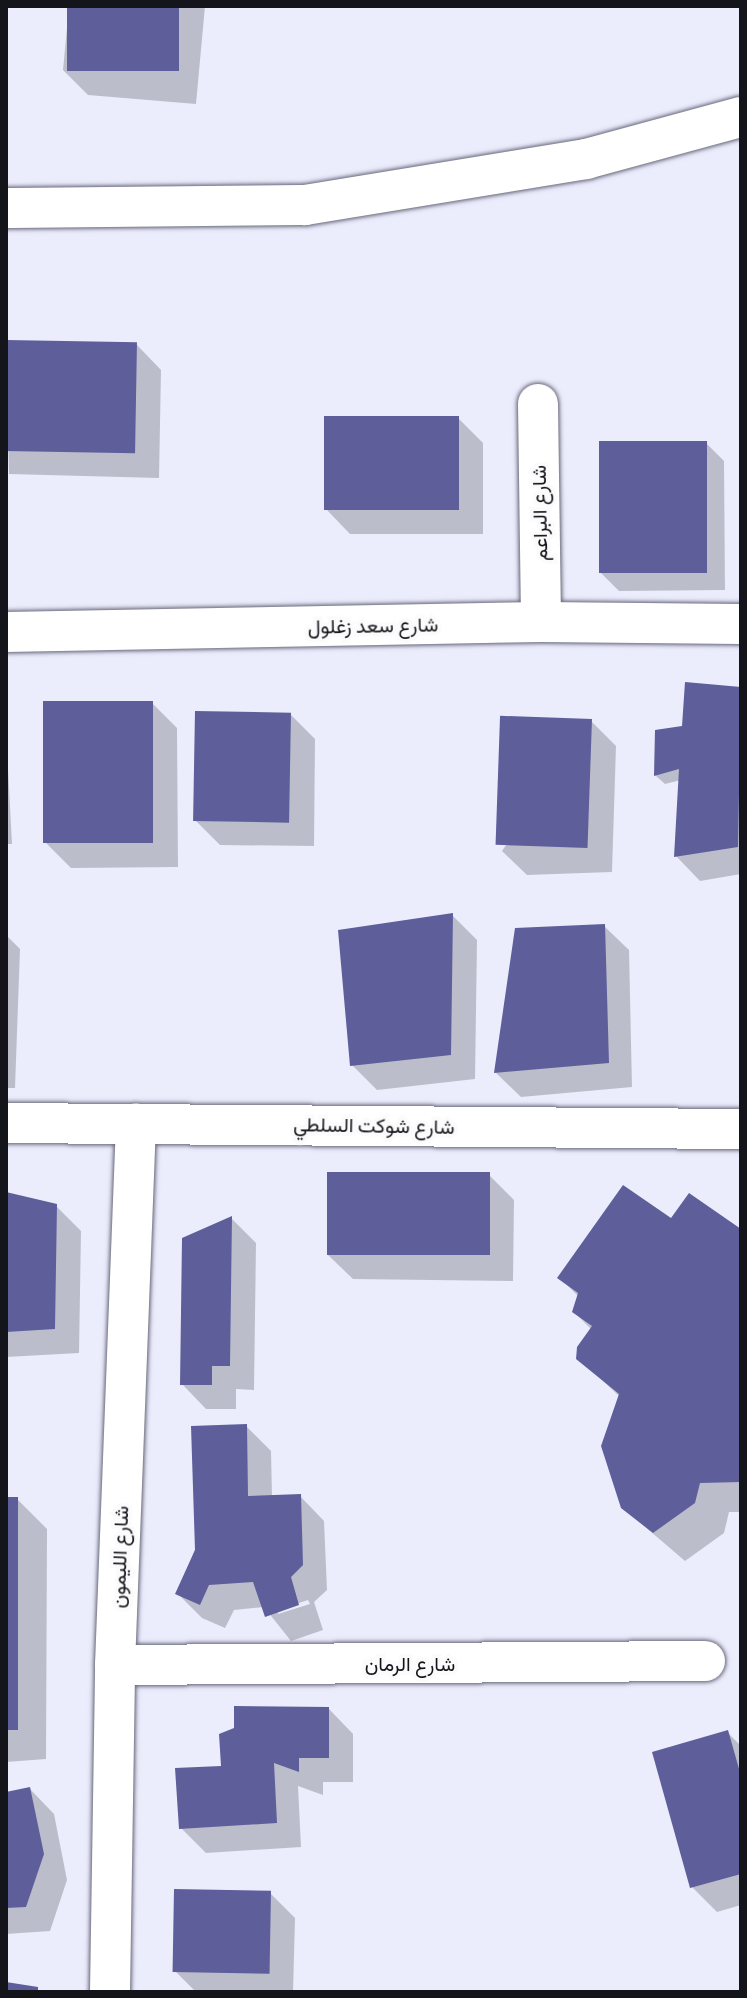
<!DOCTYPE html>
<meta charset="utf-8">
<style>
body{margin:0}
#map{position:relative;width:747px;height:1998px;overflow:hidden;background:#ebedfd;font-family:"Titillium Web",Vazirmatn,sans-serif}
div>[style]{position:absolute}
.shadow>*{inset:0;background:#0003}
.building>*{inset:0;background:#5e5e9b;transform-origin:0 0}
.roads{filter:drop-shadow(0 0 2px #67687a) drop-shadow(0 0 2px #67687a)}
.minor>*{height:40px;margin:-20px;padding:0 20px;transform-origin:20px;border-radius:20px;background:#fff}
span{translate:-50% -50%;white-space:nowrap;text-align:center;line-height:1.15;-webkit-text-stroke:8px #fbfbfb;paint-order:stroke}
.street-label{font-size:20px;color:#14141b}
.frame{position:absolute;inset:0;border:8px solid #14141b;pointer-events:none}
</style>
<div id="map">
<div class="shadow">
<div style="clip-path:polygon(69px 6px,205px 6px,196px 104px,88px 95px,63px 70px)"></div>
<div style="clip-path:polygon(6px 342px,137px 345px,161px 370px,159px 478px,9px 474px)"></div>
<div style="clip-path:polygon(458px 418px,483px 443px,483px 534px,350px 534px,326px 509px)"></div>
<div style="clip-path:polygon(706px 443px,724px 461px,725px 590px,619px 591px,601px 573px)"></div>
<div style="clip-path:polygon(687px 684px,741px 689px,741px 874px,700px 881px,676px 856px,681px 780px,665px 784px,656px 776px,657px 732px,684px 731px)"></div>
<div style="clip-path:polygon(152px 703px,177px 728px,178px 867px,71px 868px,46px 843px)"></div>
<div style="clip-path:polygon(290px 714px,315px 739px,314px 846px,220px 845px,195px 820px)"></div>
<div style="clip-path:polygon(591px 721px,616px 746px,612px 872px,527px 875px,502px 851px)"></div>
<div style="clip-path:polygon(6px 731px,12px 844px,6px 844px)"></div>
<div style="clip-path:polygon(452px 915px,477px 940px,475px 1079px,377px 1090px,352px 1065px)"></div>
<div style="clip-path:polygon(604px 926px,629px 950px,632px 1087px,521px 1097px,496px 1073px)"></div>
<div style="clip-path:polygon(6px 935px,20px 949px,15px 1088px,6px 1088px)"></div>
<div style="clip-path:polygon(489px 1175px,514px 1200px,513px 1281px,353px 1279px,328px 1255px)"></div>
<div style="clip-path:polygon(6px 1194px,56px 1206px,81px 1231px,79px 1353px,6px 1357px)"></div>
<div style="clip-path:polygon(231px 1218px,256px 1243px,254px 1390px,236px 1389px,236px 1409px,206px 1409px,182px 1384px)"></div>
<div style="clip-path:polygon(671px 1221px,741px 1232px,741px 1512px,729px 1512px,724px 1533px,685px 1561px,622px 1507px,620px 1397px,579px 1358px,592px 1330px,574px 1312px,579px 1297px,560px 1278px)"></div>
<div style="clip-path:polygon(evenodd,246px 1426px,271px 1451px,272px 1497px,300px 1496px,324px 1521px,327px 1590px,314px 1602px,323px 1630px,291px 1641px,264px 1607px,234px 1610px,225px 1628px,202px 1618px,177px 1593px,246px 1426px,308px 1600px,310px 1604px,278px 1614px,278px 1610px,308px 1600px)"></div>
<div style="clip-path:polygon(17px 1499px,47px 1529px,46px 1759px,6px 1762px,6px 1500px)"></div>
<div style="clip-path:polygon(329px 1709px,353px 1734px,353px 1782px,323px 1782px,323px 1795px,298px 1786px,301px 1847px,206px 1853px,181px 1828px,223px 1768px)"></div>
<div style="clip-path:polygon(728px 1733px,741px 1746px,741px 1905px,717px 1912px,692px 1887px)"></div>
<div style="clip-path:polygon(30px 1789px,54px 1814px,67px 1880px,50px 1931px,6px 1934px,6px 1794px)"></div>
<div style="clip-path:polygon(270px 1893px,295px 1918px,293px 1992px,196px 1992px,175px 1971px)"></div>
</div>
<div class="building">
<div style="left:67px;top:6px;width:112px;height:65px"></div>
<div style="left:6px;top:340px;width:131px;height:111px;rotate:1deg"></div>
<div style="left:324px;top:416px;width:135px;height:94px"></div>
<div style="left:707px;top:441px;width:132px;height:108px;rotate:90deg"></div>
<div style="clip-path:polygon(685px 682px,741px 687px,738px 847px,674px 857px,679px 769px,654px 776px,655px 730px,682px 726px)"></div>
<div style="left:153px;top:701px;width:142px;height:110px;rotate:90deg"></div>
<div style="left:195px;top:711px;width:96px;height:110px;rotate:1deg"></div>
<div style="left:592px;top:719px;width:129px;height:92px;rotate:92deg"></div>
<div style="clip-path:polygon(453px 913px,451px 1055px,350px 1066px,338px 930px)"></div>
<div style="clip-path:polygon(605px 924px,609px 1063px,494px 1073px,515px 928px)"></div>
<div style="left:327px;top:1172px;width:163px;height:83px"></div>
<div style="clip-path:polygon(623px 1185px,671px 1218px,689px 1193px,741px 1229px,741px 1482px,700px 1483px,695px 1503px,653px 1533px,621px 1508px,601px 1446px,619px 1394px,576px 1359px,577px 1347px,592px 1326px,572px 1312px,578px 1293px,557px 1278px)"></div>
<div style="clip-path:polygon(6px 1192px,57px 1204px,55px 1329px,6px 1332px)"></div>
<div style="clip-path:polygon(232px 1216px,230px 1366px,212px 1366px,212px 1385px,180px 1385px,182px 1238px)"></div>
<div style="clip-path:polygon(247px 1424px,248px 1496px,301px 1494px,303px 1565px,291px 1577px,299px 1605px,265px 1617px,253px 1582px,209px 1585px,200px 1605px,175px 1594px,195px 1550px,191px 1426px)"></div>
<div style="left:18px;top:1497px;width:233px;height:12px;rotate:90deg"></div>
<div style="clip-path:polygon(234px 1706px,329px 1707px,329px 1758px,299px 1758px,299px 1772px,274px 1763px,277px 1823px,179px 1829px,175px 1768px,221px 1766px,219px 1734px,234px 1728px)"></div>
<div style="clip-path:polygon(728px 1730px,741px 1776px,741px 1874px,690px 1888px,652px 1752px)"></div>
<div style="clip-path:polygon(30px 1787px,44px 1854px,26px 1907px,6px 1908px,6px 1792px)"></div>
<div style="left:174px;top:1889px;width:97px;height:83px;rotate:1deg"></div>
<div style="clip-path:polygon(6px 1982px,38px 1987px,38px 1992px,6px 1992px)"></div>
</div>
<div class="roads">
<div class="minor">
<div style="left:6px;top:208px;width:299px;rotate:-0.6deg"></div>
<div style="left:305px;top:205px;width:285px;rotate:-9.3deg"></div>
<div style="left:586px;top:159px;width:161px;rotate:-15.2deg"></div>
<div style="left:538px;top:404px;width:218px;rotate:89.2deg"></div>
<div style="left:6px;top:632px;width:535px;rotate:-1.07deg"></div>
<div style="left:541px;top:622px;width:200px;rotate:0.6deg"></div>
<div style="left:6px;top:1123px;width:735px;rotate:0.47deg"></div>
<div style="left:115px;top:1665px;width:590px;rotate:-0.39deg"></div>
<div style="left:110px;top:1992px;width:327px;rotate:-89.1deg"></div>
<div style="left:115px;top:1665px;width:542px;rotate:-87.78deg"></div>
</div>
</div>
<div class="street-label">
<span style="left:539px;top:513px;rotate:-91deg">شارع البراعم</span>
<span style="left:373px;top:625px;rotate:-1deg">شارع سعد زغلول</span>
<span style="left:374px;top:1125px;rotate:1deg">شارع شوكت السلطي</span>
<span style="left:119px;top:1557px;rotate:-88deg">شارع الليمون</span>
<span style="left:410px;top:1663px">شارع الرمان</span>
</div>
<div class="frame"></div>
</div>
